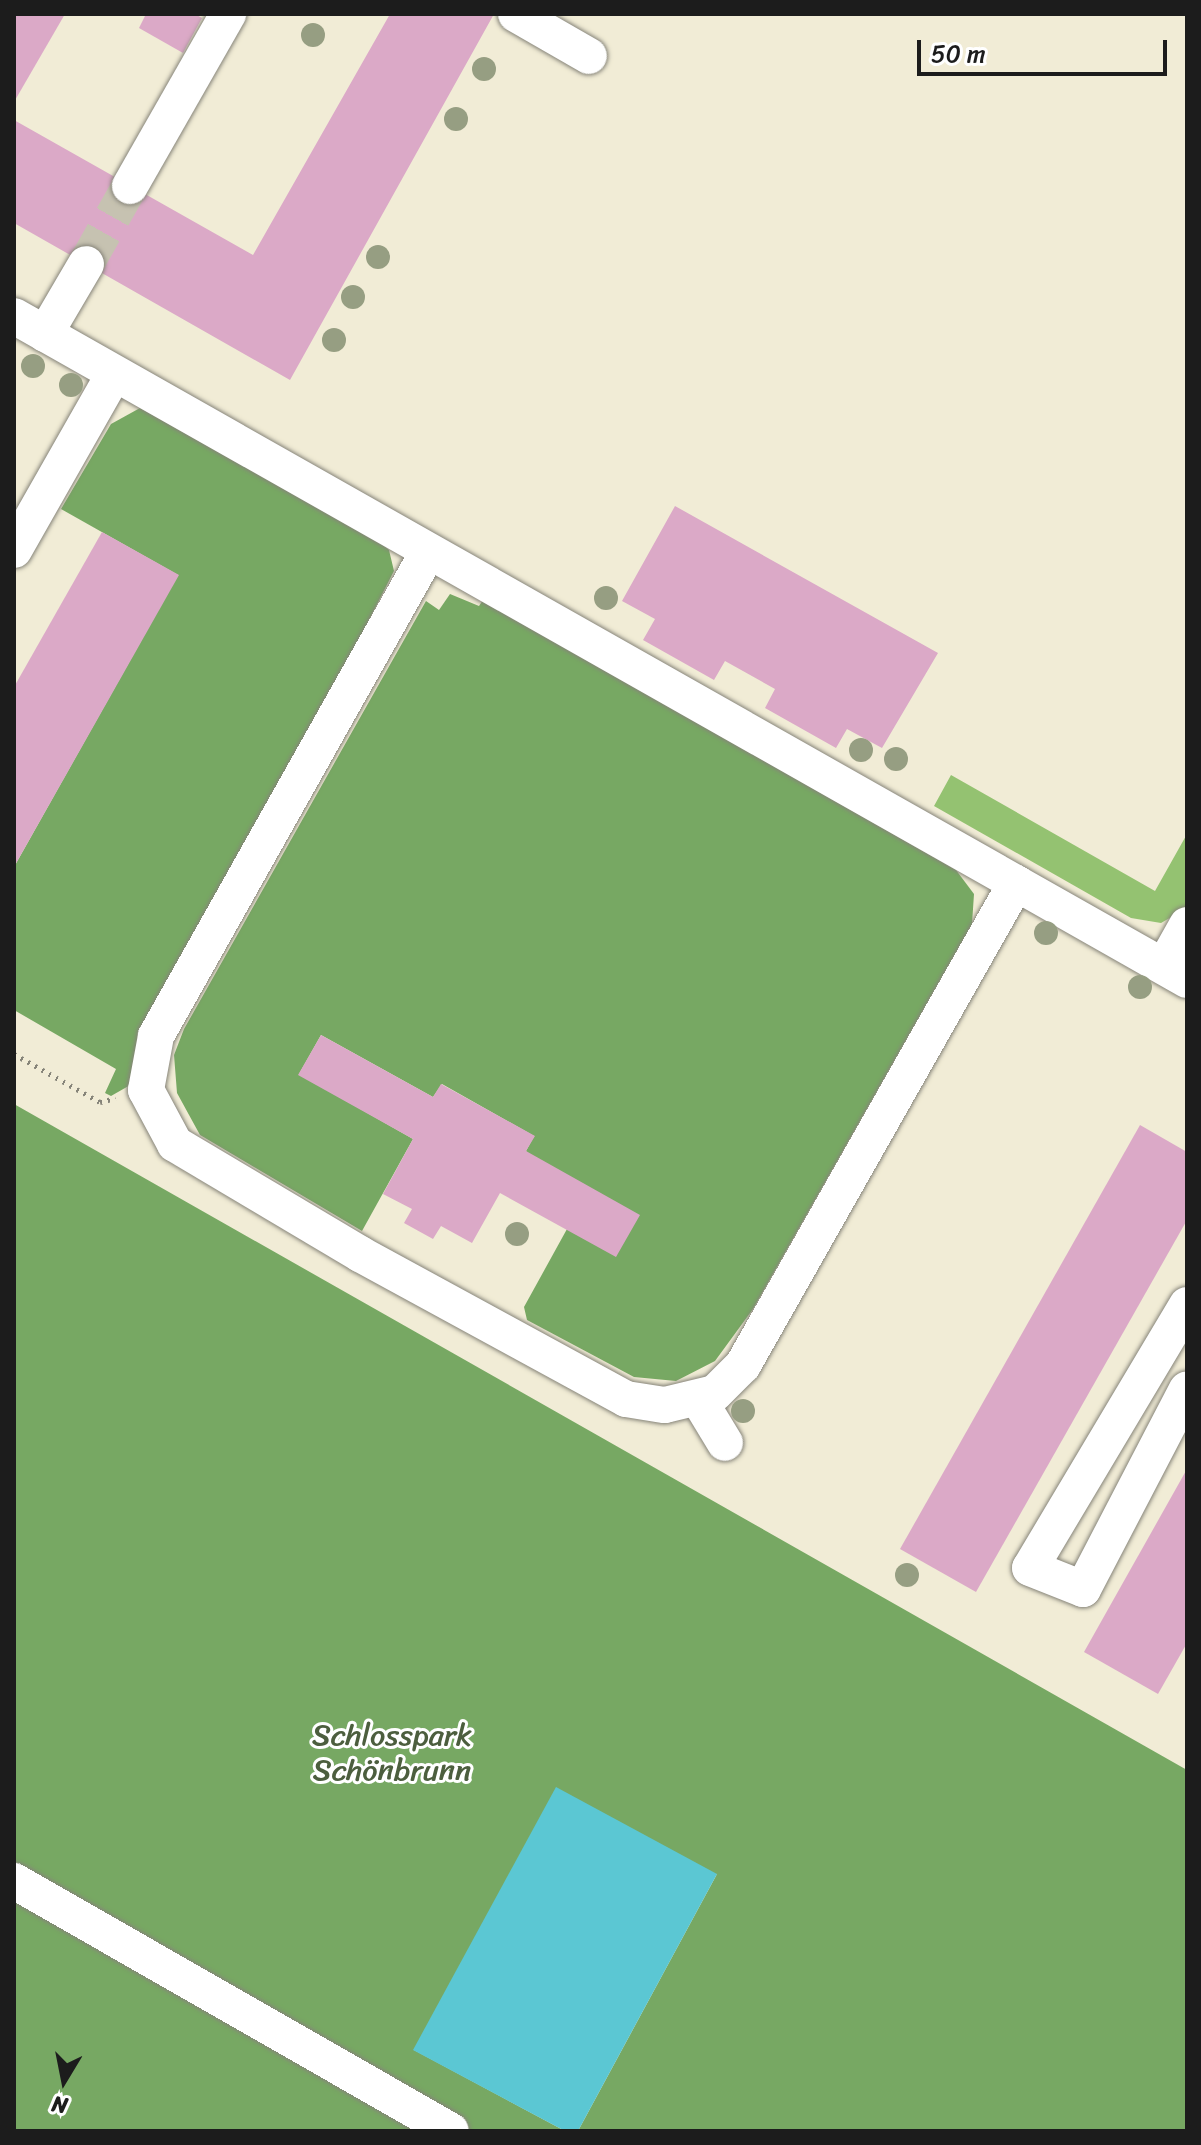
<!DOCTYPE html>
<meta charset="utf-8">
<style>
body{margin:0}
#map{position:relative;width:1201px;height:2145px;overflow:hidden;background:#f1ecd6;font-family:Sriracha,sans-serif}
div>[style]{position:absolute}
.green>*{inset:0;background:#94c271}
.forest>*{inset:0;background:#77a863}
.water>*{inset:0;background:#5bc7d3}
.building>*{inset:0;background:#dba9c7}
.minor-tunnel>*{height:36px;margin-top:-18px;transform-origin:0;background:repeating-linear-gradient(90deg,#c6c2b1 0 36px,transparent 0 54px)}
.path>*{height:5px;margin-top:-2.5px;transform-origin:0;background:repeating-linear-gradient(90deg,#868479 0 2px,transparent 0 8px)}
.roads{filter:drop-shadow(0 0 2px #868479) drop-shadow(0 0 2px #868479)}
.minor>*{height:36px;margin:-18px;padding:0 18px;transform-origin:18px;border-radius:18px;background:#fff}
.trees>*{width:24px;height:24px;margin:-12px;border-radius:50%;background:#969e82}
span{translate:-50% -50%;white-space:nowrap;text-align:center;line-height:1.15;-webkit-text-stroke:6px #fff;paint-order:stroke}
.park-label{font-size:30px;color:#4c5e3e}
.frame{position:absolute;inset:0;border:16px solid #1c1c1c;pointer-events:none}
.north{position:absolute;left:24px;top:2041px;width:80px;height:80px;-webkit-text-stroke:6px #fff;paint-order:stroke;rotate:190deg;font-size:22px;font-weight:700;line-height:32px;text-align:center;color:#1c1c1c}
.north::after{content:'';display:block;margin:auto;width:28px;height:36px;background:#1c1c1c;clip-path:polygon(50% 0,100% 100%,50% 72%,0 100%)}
.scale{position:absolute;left:917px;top:40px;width:250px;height:36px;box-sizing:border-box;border:4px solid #1c1c1c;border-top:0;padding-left:10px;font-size:24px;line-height:28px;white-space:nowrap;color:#1c1c1c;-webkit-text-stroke:6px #fff;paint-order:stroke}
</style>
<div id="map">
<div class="green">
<div style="clip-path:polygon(951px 775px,1155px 891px,1187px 834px,1187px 908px,1161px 923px,1131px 918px,934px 806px)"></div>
</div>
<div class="forest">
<div style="clip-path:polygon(140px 408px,376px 539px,389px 550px,394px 571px,132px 1084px,111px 1096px,105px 1093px,116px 1069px,14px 1010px,14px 867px,178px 575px,61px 509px,111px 424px)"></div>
<div style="clip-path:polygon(450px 594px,479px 606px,483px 600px,956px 870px,974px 894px,972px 924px,753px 1309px,715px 1361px,676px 1381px,634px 1377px,527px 1320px,524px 1307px,567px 1229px,526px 1151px,534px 1136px,442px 1084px,433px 1097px,321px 1035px,299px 1074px,413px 1139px,362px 1231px,200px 1135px,177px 1093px,174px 1055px,184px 1029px,426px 601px,439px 610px)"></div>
<div style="clip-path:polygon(14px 1104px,1187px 1770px,1187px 2131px,578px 2131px,717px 1874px,414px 2050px,565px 2131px,14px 2131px)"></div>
</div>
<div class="water">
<div style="clip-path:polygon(556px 1787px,717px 1874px,578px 2131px,565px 2131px,413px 2050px)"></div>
</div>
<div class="building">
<div style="clip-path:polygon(14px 14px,65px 14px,14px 102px)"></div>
<div style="clip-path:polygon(146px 14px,195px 14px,202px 18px,183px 53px,139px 28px)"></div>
<div style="clip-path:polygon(390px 14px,494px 14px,290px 380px,14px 223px,14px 120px,253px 255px)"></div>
<div style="clip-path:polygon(675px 506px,938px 653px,882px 748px,847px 729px,836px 748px,765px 708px,775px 689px,725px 661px,714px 680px,643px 640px,655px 619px,622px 601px)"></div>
<div style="clip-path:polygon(102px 532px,179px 575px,14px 867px,14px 687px)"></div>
<div style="clip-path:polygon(321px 1035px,433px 1097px,441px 1084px,535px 1136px,526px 1151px,640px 1215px,616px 1257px,500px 1193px,472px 1243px,441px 1226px,433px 1239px,404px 1223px,412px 1209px,383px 1194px,413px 1139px,298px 1075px)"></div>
<div style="clip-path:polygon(1140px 1125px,1187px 1152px,1187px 1220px,976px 1592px,900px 1549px)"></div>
<div style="clip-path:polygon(1187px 1469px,1187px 1643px,1158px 1694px,1084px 1652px)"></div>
</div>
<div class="minor-tunnel">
<div style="left:86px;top:264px;width:90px;rotate:-60.6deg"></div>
</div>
<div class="path">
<div style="left:14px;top:1054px;width:98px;rotate:29.2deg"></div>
<div style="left:100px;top:1102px;width:16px;rotate:-14deg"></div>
</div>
<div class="roads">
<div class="minor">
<div style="left:516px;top:14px;width:84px;rotate:29.9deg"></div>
<div style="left:130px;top:186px;width:198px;rotate:-60.3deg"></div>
<div style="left:14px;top:316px;width:1348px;rotate:29.51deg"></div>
<div style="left:45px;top:334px;width:81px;rotate:-59.6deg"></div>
<div style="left:14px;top:550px;width:202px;rotate:-60.4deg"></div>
<div style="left:428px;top:552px;width:555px;rotate:119.34deg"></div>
<div style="left:156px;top:1036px;width:55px;rotate:100.5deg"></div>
<div style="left:146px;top:1090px;width:61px;rotate:61.8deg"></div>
<div style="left:175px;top:1144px;width:215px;rotate:30.7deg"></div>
<div style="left:360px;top:1254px;width:303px;rotate:28.6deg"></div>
<div style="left:626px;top:1399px;width:39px;rotate:9deg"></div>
<div style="left:665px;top:1405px;width:51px;rotate:-13.5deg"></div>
<div style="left:715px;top:1393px;width:40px;rotate:-45deg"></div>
<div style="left:743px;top:1365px;width:554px;rotate:-60.47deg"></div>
<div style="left:1164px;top:966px;width:47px;rotate:-60.7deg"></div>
<div style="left:1187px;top:1305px;width:306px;rotate:120.8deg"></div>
<div style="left:1030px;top:1568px;width:57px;rotate:21.6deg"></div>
<div style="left:1083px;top:1589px;width:225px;rotate:-62.5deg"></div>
<div style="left:699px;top:1400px;width:50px;rotate:58.8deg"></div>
<div style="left:14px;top:1881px;width:503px;rotate:29.77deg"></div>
</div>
</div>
<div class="trees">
<div style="left:313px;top:35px"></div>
<div style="left:484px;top:69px"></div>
<div style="left:456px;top:119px"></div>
<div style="left:378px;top:257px"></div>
<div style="left:353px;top:297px"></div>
<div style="left:334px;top:340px"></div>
<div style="left:33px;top:366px"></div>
<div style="left:71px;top:385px"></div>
<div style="left:606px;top:598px"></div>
<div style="left:861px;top:750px"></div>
<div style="left:896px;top:759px"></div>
<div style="left:1046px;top:933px"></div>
<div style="left:1140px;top:987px"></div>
<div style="left:517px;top:1234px"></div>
<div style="left:743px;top:1411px"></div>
<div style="left:907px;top:1575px"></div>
</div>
<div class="park-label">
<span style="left:392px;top:1752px">Schlosspark<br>Schönbrunn</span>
</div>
<div class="frame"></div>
<div class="north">N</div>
<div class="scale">50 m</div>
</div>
